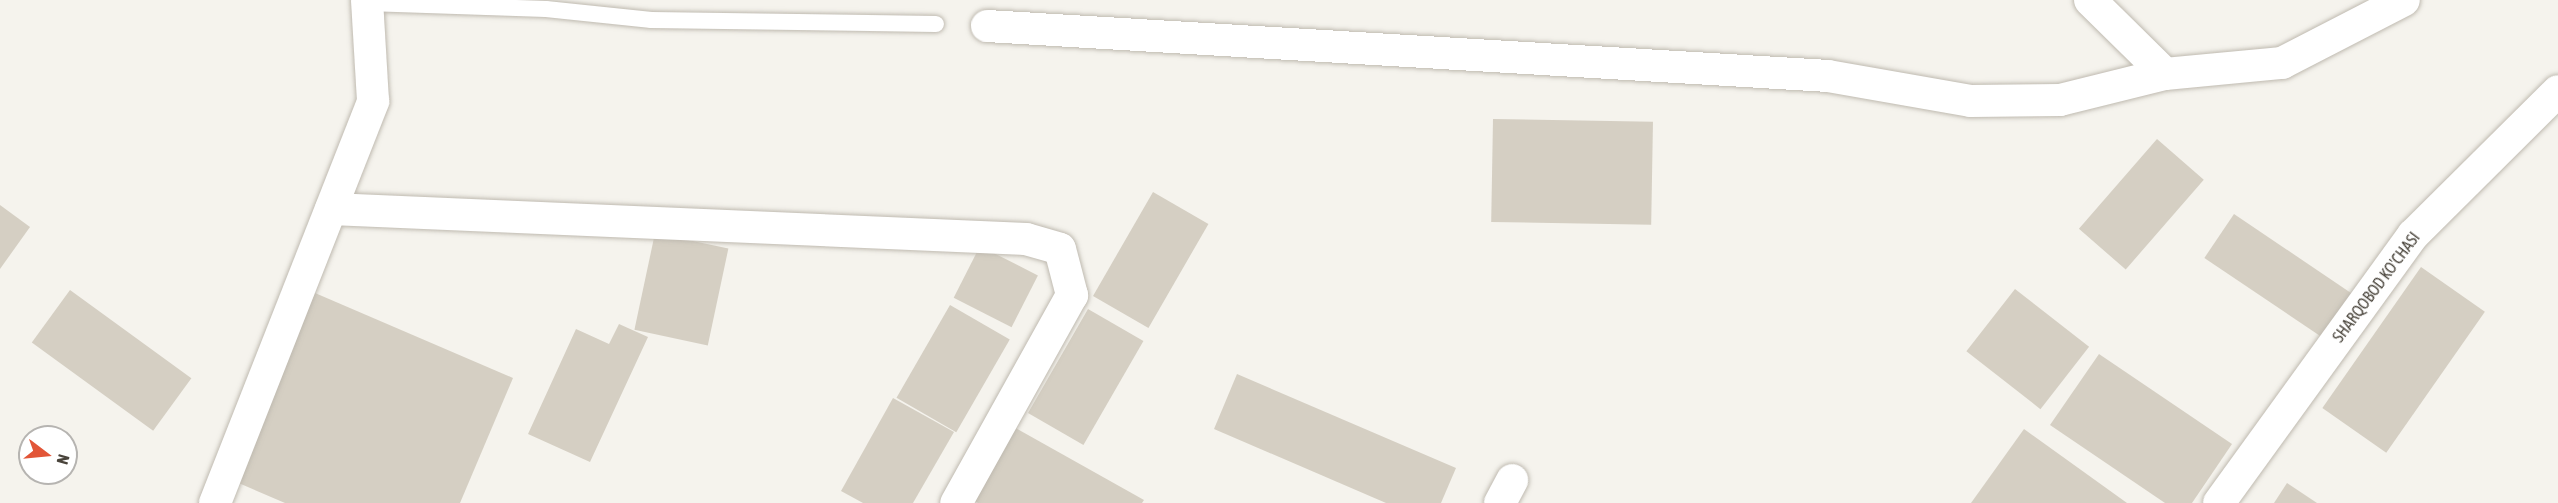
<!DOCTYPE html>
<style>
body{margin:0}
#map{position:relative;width:2558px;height:503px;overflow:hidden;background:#f5f3ed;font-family:"Asap Condensed",sans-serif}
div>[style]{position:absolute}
.building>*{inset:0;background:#d5cfc3;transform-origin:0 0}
.roads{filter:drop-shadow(0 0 2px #bfbab0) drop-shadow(0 0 2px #bfbab0)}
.service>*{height:16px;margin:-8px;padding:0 8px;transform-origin:8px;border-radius:8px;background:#fff}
.minor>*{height:32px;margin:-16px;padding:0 16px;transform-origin:16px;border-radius:16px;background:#fff}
span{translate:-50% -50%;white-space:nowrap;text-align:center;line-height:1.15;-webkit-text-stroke:4.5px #fff;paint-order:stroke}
.street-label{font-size:16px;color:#49443b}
.north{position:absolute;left:18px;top:425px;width:60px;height:60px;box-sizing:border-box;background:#fff;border:2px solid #b6b4b1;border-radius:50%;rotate:106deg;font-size:16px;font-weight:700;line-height:24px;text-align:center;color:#49443b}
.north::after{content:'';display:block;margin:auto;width:21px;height:27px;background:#e25537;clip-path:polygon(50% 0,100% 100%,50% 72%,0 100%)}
</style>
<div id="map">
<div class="building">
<div style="left:1493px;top:119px;width:160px;height:103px;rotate:1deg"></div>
<div style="left:2157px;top:139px;width:62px;height:119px;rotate:41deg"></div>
<div style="left:1153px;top:192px;width:64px;height:120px;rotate:30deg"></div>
<div style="clip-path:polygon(0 205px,30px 227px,0 269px)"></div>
<div style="left:2234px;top:214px;width:146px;height:53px;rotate:34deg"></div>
<div style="left:655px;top:233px;width:75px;height:99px;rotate:12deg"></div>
<div style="left:980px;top:246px;width:65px;height:58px;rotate:27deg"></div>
<div style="left:2421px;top:267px;width:78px;height:172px;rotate:35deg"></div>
<div style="left:2015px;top:289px;width:94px;height:79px;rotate:38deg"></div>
<div style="left:70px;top:290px;width:150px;height:65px;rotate:36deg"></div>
<div style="clip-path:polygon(315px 293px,513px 378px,460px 503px,285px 503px,234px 481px)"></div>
<div style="left:950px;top:305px;width:69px;height:107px;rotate:30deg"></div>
<div style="left:1088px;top:309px;width:64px;height:120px;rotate:30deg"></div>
<div style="clip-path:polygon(619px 324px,648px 337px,590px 462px,528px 434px,576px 329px,609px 344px)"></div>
<div style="clip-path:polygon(2099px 354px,2232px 444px,2192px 503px,2165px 503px,2050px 425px)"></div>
<div style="clip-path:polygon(1237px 374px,1456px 468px,1441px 503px,1386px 503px,1214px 429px)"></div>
<div style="clip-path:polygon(893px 398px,954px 432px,913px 503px,863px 503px,841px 491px)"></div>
<div style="clip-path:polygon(1012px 426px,1144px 500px,1142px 503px,978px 503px,971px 499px)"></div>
<div style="clip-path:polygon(2024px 429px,2127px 503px,1971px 503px)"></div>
<div style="clip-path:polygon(2287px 483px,2317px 503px,2274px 503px)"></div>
</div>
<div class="roads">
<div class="service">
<div style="left:367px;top:3px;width:179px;rotate:1.9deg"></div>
<div style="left:546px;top:9px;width:106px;rotate:6deg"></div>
<div style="left:651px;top:20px;width:285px;rotate:0.8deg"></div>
</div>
<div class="minor">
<div style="left:2090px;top:0;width:105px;rotate:44.6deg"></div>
<div style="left:2165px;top:74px;width:118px;rotate:-5.4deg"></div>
<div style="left:2282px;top:63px;width:137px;rotate:-27.3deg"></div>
<div style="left:987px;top:26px;width:842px;rotate:3.4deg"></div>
<div style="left:1828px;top:76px;width:145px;rotate:9.9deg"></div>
<div style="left:1971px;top:101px;width:89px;rotate:-0.6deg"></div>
<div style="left:2060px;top:100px;width:108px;rotate:-13.9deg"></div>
<div style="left:331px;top:209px;width:696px;rotate:2.47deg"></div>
<div style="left:1026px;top:239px;width:35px;rotate:16deg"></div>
<div style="left:1060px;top:249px;width:48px;rotate:75.4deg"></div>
<div style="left:1072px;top:295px;width:238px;rotate:119.1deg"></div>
<div style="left:215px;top:503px;width:432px;rotate:-68.5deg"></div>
<div style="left:373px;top:101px;width:101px;rotate:-93.4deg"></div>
<div style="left:1500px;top:503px;width:26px;rotate:-62deg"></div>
<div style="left:2219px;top:503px;width:331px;rotate:-54.1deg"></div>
<div style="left:2413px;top:235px;width:204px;rotate:-44.8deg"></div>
</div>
</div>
<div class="street-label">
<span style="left:2376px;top:287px;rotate:-53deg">SHARQOBOD KO'CHASI</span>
</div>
<div class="north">N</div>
</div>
